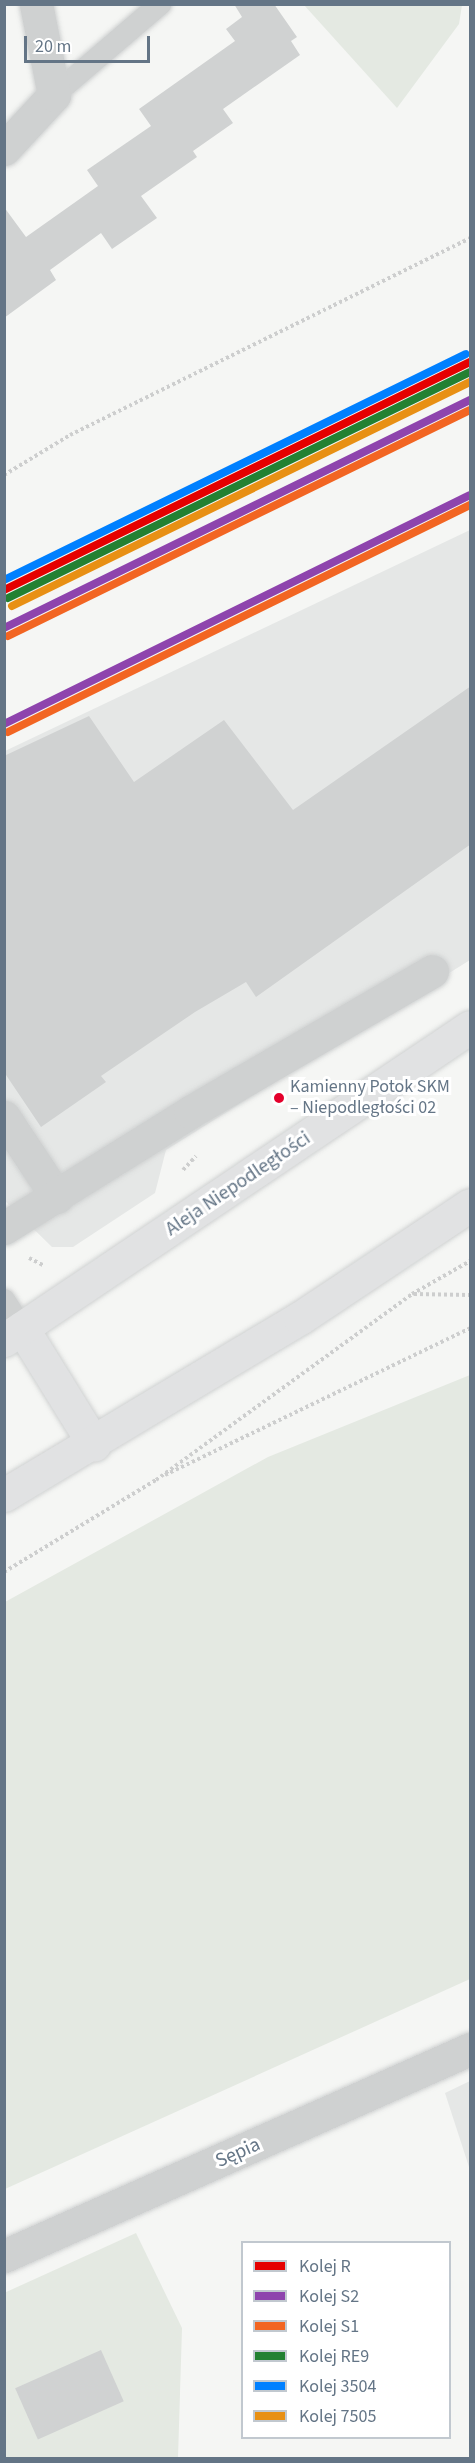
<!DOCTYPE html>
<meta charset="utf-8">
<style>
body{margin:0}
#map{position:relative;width:475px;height:2463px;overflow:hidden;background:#f5f6f4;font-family:"Source Sans 3",sans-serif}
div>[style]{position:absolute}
.built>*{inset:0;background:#e5e7e6}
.green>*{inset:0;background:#e4e9e2}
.building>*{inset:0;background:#d0d2d2;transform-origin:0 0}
.path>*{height:4px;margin-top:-2px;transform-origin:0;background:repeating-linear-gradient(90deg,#cdcece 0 3px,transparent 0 6px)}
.roads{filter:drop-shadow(0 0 2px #d0d2d2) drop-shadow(0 0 2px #d0d2d2)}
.lane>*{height:22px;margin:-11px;padding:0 11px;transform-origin:11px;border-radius:11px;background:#cfd1d1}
.street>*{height:33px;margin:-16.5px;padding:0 16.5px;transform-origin:16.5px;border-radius:16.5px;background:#cfd1d1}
.primary>*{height:33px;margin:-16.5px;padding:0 16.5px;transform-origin:16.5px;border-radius:16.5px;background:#e1e2e3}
.rail-1>*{height:8px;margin:-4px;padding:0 4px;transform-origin:4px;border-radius:4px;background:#e50000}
.rail-2>*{height:8px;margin:-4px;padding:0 4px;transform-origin:4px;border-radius:4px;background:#8e44ad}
.rail-3>*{height:8px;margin:-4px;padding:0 4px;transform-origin:4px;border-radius:4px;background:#f26522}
.rail-4>*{height:8px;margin:-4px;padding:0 4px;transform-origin:4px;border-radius:4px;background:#238132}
.rail-5>*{height:8px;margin:-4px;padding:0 4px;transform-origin:4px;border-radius:4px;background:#0080ff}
.rail-6>*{height:8px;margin:-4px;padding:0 4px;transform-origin:4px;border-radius:4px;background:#e89014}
.dots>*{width:16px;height:16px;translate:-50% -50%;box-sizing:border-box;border:3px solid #fff;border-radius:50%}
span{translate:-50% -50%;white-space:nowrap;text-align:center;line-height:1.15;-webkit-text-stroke:6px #fff;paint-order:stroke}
.bus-label{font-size:18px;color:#647586}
.left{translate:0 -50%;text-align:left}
.street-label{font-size:20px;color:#647586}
.frame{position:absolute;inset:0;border:6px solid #647586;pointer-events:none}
.legend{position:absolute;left:241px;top:2241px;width:210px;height:198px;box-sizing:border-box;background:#fff;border:2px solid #c1c8cf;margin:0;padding:8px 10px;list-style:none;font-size:18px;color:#647586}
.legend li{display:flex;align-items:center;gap:12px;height:30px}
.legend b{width:30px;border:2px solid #c1c8cf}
.scale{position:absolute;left:24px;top:36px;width:126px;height:27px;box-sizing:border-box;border:3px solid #647586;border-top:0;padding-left:8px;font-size:18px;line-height:21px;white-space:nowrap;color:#647586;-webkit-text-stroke:4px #fff;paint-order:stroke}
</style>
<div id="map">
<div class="built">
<div style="clip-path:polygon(470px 530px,470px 960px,166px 1150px,155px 1193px,73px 1247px,52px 1247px,5px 1201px,5px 751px)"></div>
<div style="clip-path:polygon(470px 2081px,470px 2170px,445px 2093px)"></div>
</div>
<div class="green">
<div style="clip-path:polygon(304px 5px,462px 5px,459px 24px,397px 108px)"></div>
<div style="clip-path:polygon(470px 1375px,470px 1979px,5px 2189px,5px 1602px,268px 1457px)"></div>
<div style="clip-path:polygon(136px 2233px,182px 2328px,178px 2458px,5px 2458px,4px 2293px)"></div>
</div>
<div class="building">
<div style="clip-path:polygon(234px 4px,274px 4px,297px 37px,291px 41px,300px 55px,223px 109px,233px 123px,193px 151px,197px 157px,141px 196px,157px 218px,112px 249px,101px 233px,50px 270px,56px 280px,4px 318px,4px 207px,26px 237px,98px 186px,87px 170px,151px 126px,139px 109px,235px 41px,226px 29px,242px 17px)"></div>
<div style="clip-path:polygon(471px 686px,471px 844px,256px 997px,246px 982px,195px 1012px,101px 1076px,106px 1082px,41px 1127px,4px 1072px,4px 756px,89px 716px,134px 782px,224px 720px,293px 810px)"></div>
<div style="left:101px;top:2350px;width:56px;height:94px;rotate:66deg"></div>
</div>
<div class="path">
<div style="left:4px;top:475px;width:77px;rotate:-31.2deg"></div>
<div style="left:70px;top:435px;width:446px;rotate:-26.2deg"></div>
<div style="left:183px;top:1170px;width:19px;rotate:-47deg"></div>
<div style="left:29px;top:1258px;width:16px;rotate:27deg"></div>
<div style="left:414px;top:1294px;width:56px;rotate:1deg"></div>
<div style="left:165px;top:1475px;width:339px;rotate:-25.7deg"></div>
<div style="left:4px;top:1572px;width:178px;rotate:-31.2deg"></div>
<div style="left:156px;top:1480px;width:316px;rotate:-36deg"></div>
<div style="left:412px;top:1294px;width:67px;rotate:-29.6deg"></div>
</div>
<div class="roads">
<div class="lane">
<div style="left:54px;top:95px;width:140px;rotate:-40.6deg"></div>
<div style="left:4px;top:1300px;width:33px;rotate:57deg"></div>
</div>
<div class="street">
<div style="left:4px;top:149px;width:74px;rotate:-47.2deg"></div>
<div style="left:54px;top:95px;width:93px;rotate:-101.2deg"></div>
<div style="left:4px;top:1117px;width:96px;rotate:56.5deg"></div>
<div style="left:4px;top:1228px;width:219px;rotate:-31.9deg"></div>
<div style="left:190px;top:1112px;width:280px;rotate:-30.2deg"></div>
<div style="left:4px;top:2256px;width:510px;rotate:-23.95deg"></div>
</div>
<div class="primary">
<div style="left:22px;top:1328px;width:137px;rotate:58.2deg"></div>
<div style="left:4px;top:1340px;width:561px;rotate:-33.89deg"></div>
<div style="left:4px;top:1495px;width:345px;rotate:-30.9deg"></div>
<div style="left:300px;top:1318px;width:204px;rotate:-33.6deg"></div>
</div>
</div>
<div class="rail-1">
<div style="left:4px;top:590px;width:519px;rotate:-26.07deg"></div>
</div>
<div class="rail-2">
<div style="left:4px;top:628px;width:519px;rotate:-26.07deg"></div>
<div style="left:4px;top:724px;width:519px;rotate:-26.17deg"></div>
</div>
<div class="rail-3">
<div style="left:8px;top:636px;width:514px;rotate:-26.07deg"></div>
<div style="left:8px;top:732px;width:515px;rotate:-26.17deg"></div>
</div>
<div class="rail-4">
<div style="left:8px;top:598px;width:514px;rotate:-26.07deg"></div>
</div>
<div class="rail-5">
<div style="left:4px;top:580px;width:514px;rotate:-26.07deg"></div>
</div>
<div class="rail-6">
<div style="left:12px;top:606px;width:510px;rotate:-26.06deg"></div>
</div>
<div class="dots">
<div style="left:279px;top:1098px;background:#e4002b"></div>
</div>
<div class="bus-label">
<span class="left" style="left:290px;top:1098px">Kamienny Potok SKM<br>– Niepodległości 02</span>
</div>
<div class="street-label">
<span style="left:238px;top:1184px;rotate:-34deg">Aleja Niepodległości</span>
<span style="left:238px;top:2153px;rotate:-24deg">Sępia</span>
</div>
<div class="frame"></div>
<ul class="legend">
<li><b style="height:8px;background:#e50000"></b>Kolej R</li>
<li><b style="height:8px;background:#8e44ad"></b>Kolej S2</li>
<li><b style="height:8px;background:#f26522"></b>Kolej S1</li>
<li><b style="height:8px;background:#238132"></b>Kolej RE9</li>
<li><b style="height:8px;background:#0080ff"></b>Kolej 3504</li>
<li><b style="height:8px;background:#e89014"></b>Kolej 7505</li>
</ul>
<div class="scale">20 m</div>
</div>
